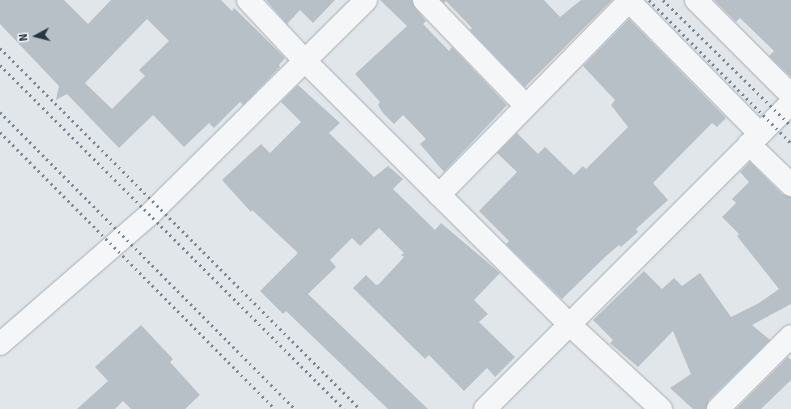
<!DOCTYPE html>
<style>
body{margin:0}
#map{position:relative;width:791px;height:409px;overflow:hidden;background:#e1e6ea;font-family:Signika,sans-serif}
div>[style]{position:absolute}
.building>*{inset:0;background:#b8c0c7}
.roads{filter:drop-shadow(0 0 1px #a6aeb4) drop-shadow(0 0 1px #a6aeb4)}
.minor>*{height:22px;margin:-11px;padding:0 11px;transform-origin:11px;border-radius:11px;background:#f4f6f8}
.rail>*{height:3px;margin-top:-1.5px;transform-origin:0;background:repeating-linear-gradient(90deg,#7a8794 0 2px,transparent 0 6px)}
span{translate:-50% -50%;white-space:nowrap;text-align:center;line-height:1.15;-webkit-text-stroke:3px #f1f4f7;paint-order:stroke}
.north{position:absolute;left:16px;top:16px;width:40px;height:40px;-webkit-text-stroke:3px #f1f4f7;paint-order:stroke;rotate:263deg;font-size:11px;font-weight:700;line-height:16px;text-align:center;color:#283642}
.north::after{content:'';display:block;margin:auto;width:14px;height:18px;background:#283642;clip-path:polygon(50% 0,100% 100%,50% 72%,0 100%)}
</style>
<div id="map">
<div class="building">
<div style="clip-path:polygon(evenodd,0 0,64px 0,88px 24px,111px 0,221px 0,232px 11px,234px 8px,285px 58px,279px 65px,280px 67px,243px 105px,240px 102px,214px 128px,209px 123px,184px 147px,153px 115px,119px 148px,67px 94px,56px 100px,59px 86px,0 24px,0 0,147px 19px,169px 41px,139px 70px,145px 76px,112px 109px,85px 83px,147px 19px)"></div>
<div style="clip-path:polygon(266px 0,335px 0,313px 23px,300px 10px,287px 24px)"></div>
<div style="clip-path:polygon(380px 0,412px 0,415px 8px,426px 21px,423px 24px,449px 51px,452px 47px,507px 105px,444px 172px,420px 144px,426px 139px,403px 115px,394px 124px,383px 113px,378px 105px,380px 102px,373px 94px,355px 74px,407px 26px)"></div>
<div style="clip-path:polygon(441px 0,544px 0,560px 17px,581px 0,612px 0,525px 87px,470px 30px,472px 28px,446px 1px,444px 3px)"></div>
<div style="clip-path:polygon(714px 0,791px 0,791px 77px,769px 56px,774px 51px,740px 18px,736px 22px)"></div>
<div style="clip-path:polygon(629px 19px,726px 118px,717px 127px,712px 123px,653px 183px,668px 200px,636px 229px,638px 232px,621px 247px,619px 245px,605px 257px,562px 299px,506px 244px,509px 241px,479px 211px,517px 172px,497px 153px,517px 133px,538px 154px,545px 147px,574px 175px,583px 166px,586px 169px,628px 127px,611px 105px,615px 100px,583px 66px)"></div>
<div style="clip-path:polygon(298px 85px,340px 123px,329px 133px,374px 177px,388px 166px,403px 179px,393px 189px,435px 230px,441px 223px,500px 273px,474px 300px,488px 314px,479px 322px,515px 357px,495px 377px,487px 368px,464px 391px,429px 355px,425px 359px,353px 288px,366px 275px,376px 285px,379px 284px,404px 257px,401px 255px,404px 253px,379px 228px,360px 246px,352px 238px,330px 260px,336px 267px,308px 294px,428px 409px,388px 409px,286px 311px,283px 314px,260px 291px,298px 253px,252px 210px,251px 212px,222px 180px,261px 144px,270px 153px,301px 122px,281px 102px)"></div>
<div style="clip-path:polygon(750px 162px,782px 194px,791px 197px,791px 304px,752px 325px,770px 340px,709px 400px,706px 409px,693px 409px,670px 388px,691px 374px,673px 331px,638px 367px,610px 343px,613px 340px,593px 320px,644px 271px,662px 289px,674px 278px,682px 286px,700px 273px,731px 317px,759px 303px,779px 289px,737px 236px,739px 234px,722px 217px,736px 203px,732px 199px,749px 182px,740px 172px)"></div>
<div style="clip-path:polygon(141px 325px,173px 359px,170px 362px,200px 395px,185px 409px,131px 409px,123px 401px,115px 409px,77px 409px,108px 381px,95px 367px)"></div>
<div style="clip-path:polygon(788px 357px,791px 360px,791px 380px,761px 409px,736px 409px)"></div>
</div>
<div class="roads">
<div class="minor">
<div style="left:248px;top:0;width:83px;rotate:46.9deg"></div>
<div style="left:305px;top:61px;width:374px;rotate:44.9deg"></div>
<div style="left:570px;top:325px;width:124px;rotate:42.7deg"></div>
<div style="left:424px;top:0;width:147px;rotate:46.1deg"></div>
<div style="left:628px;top:0;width:188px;rotate:45.4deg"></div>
<div style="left:696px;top:0;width:134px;rotate:45deg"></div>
<div style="left:749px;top:144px;width:59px;rotate:44.3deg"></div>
<div style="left:439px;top:195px;width:272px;rotate:-45.6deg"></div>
<div style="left:0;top:344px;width:198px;rotate:-40.9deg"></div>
<div style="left:150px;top:214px;width:304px;rotate:-44.7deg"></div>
<div style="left:485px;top:409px;width:433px;rotate:-45deg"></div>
<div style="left:718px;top:409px;width:103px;rotate:-45deg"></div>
</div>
</div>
<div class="rail">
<div style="left:649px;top:0;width:202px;rotate:45.2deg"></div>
<div style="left:663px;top:0;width:180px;rotate:44.5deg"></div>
<div style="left:0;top:48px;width:510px;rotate:45.08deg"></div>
<div style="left:0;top:65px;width:486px;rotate:45deg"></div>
<div style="left:0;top:112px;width:419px;rotate:45.2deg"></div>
<div style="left:0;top:132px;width:390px;rotate:45.2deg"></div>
</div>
<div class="north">N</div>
</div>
